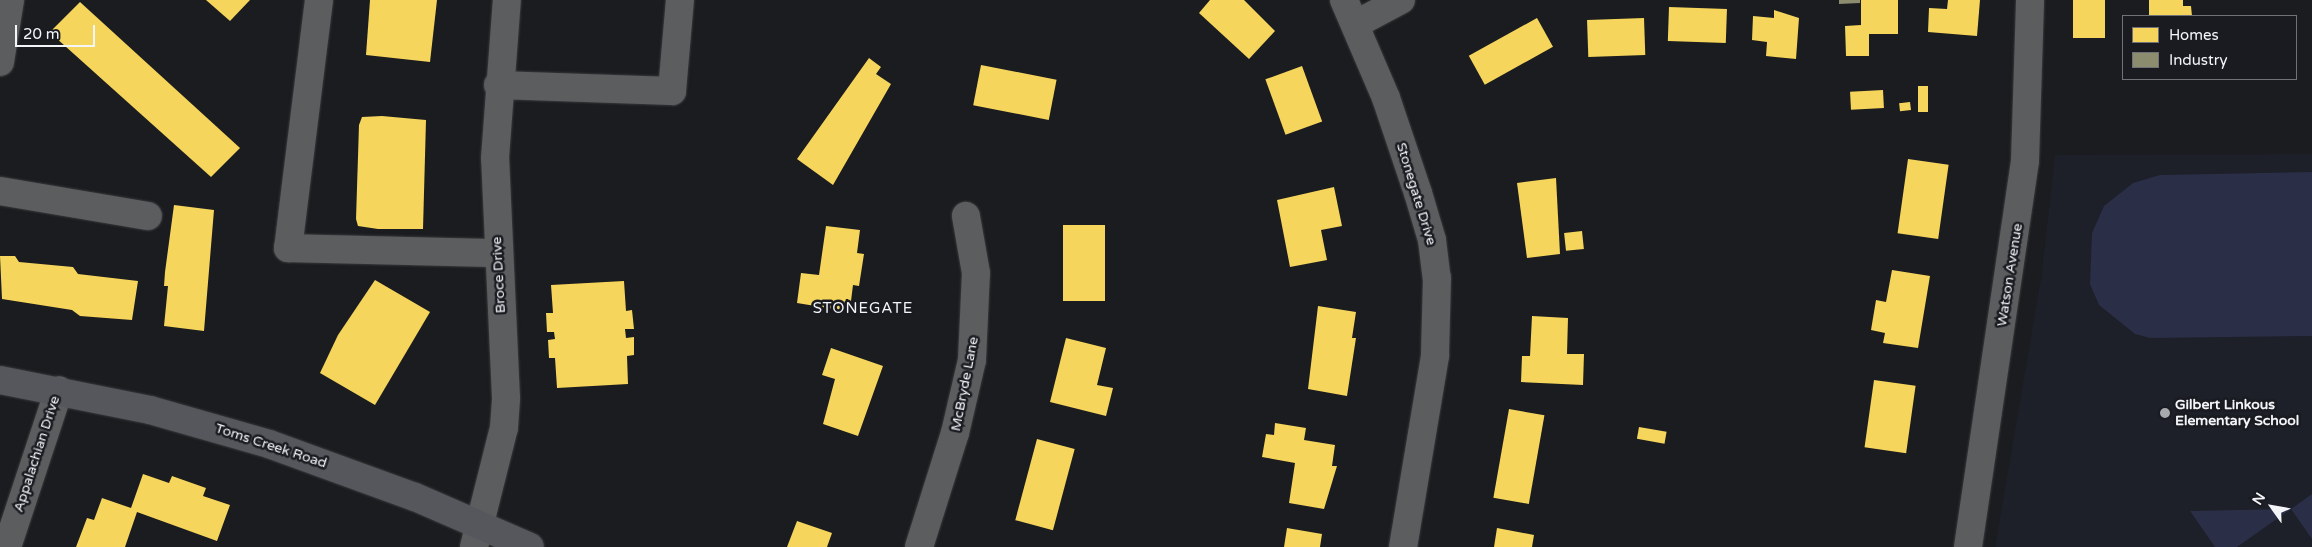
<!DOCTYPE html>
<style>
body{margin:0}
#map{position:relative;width:2312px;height:547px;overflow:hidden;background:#1b1c1f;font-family:"Varela Round",sans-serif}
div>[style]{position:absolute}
.built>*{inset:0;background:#1d1f29}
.green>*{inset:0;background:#2a2e46}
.homes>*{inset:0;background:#f6d55c;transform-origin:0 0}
.industry>*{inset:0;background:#8c8c6e}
.roads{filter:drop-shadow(0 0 1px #39393c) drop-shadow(0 0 1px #39393c)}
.minor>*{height:28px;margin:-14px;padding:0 14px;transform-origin:14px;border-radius:14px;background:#5c5d5f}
.major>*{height:28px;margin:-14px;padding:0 14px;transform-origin:14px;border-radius:14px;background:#55575d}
.dots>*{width:14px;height:14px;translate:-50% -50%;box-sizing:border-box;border:2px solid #191b21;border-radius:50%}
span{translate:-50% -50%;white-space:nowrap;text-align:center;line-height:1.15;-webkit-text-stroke:5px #191b21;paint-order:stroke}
.street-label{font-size:14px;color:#f3f5f9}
.poi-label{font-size:14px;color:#f3f5f9;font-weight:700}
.left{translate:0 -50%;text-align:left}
.neighbourhood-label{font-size:15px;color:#f3f5f9;letter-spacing:1px}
.legend{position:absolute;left:2122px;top:15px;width:175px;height:65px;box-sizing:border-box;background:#191b21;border:1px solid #707277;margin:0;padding:6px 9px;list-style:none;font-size:15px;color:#f3f5f9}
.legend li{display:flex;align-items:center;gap:10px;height:25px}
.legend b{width:25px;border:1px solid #707277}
.north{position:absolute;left:2247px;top:482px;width:50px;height:50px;-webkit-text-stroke:4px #191b21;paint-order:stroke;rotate:302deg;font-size:14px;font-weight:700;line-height:20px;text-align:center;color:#f3f5f9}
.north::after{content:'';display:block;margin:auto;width:18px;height:22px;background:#f3f5f9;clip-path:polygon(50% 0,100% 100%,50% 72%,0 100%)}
.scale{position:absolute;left:15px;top:25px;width:80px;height:22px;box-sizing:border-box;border:2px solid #f3f5f9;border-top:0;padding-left:6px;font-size:15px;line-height:18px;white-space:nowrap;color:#f3f5f9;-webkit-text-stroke:4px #191b21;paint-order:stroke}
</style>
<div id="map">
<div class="built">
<div style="clip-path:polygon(2312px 154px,2312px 547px,1995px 547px,2041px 278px,2055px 155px)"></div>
</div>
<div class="green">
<div style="clip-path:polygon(2312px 172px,2312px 336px,2150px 338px,2135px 334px,2099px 305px,2090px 284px,2092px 233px,2104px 206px,2133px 183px,2160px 175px)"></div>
<div style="clip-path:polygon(2312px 494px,2312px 539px,2291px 509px,2237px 547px,2215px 547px,2190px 511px,2291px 509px)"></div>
</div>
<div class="homes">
<div style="clip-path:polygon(206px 0,250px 0,230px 21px)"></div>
<div style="clip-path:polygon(370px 0,437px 0,430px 62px,366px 55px)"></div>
<div style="clip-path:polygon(1210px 0,1244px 0,1275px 31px,1249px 59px,1199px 13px)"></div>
<div style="clip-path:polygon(1861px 0,1898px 0,1898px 34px,1869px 34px,1869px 56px,1846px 56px,1845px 26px,1861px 25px)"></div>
<div style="clip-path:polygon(1948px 0,1980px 0,1977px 36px,1928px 32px,1929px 8px,1947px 9px)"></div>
<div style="left:2073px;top:0;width:32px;height:38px"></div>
<div style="clip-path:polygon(2149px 0,2183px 0,2183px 6px,2191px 6px,2192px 16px,2149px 16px)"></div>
<div style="clip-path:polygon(80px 2px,240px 148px,211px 177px,55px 37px,51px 31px)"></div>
<div style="left:1669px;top:7px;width:58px;height:34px;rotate:2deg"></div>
<div style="clip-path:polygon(1774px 10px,1799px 18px,1796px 59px,1766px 56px,1767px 42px,1752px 40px,1753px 16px,1774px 18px)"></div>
<div style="left:1537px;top:18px;width:33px;height:78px;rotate:61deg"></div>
<div style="left:1644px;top:18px;width:37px;height:57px;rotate:88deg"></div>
<div style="clip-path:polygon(869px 58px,881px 67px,876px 74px,891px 84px,833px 185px,797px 159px)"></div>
<div style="left:981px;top:65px;width:77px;height:41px;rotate:11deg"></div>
<div style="left:1302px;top:66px;width:59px;height:39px;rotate:70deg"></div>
<div style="left:1918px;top:86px;width:10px;height:26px"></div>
<div style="left:1883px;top:90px;width:18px;height:33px;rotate:87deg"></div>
<div style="left:1910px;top:102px;width:8px;height:11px;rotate:83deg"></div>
<div style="clip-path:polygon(382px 116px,426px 120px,423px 229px,378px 229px,358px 226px,356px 219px,359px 125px,362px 117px)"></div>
<div style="left:1908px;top:159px;width:41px;height:75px;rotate:8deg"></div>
<div style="clip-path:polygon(1556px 178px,1560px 254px,1527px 258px,1517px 183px)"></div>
<div style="clip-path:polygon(1334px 187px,1342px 226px,1321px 230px,1327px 260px,1290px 267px,1277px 200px)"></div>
<div style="clip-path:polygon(174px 205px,214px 210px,204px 331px,164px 326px,168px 286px,164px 286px,165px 272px)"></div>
<div style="left:1063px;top:225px;width:42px;height:76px"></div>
<div style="clip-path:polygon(826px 226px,860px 230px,857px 253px,864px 254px,859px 286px,853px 285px,850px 309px,846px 311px,797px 303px,801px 273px,819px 275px)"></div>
<div style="left:1582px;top:231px;width:18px;height:18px;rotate:84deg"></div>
<div style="clip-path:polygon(0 256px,15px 256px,19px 262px,73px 267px,78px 274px,138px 281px,132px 320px,80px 316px,72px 310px,2px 299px)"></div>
<div style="clip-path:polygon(1892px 270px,1930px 276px,1918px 348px,1883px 343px,1885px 333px,1871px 330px,1876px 300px,1886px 302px)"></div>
<div style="clip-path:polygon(375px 280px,430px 312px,375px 405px,320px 373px,338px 335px)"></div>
<div style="clip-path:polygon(624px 281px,626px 311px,632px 310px,634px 329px,625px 329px,626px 338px,634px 337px,634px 355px,627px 356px,628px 384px,557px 388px,555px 358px,549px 358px,548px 340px,555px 339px,554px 332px,547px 332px,546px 313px,553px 313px,551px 285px)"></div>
<div style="clip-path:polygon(1318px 306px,1356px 312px,1352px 338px,1356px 338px,1347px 396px,1308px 389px)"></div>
<div style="clip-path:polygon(1532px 316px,1568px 318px,1567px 354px,1584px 354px,1583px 385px,1521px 382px,1522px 356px,1530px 356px)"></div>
<div style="clip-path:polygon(1066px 338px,1106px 348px,1097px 385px,1113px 388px,1106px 416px,1050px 402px)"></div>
<div style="clip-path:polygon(831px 348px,883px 366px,858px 436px,823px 424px,835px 379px,822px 375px)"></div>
<div style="left:1874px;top:380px;width:42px;height:68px;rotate:8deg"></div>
<div style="left:1509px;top:409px;width:36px;height:90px;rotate:10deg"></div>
<div style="clip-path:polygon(1275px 423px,1306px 428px,1304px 440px,1335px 445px,1332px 466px,1337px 466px,1324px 509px,1289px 503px,1295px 463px,1262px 457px,1266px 434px,1274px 435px)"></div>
<div style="left:1639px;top:427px;width:28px;height:12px;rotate:10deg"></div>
<div style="left:1037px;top:439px;width:39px;height:84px;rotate:15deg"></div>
<div style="clip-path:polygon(143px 474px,169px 483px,172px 476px,206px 488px,203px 496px,230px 505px,217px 541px,137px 512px,125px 547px,76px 547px,87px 518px,94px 520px,102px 498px,131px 508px)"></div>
<div style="clip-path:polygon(797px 521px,832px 533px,827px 547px,787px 547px)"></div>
<div style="clip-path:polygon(1287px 528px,1322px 534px,1320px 547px,1284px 547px)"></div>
<div style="clip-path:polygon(1497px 528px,1534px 535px,1532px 547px,1494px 547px)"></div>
</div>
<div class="industry">
<div style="clip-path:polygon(1839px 0,1860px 0,1860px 3px,1839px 4px)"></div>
</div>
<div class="roads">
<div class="minor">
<div style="left:319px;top:0;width:250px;rotate:97.1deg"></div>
<div style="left:288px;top:248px;width:209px;rotate:1.4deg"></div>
<div style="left:1344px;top:0;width:107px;rotate:66.8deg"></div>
<div style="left:1386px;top:98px;width:100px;rotate:71.4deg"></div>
<div style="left:1418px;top:193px;width:49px;rotate:73.4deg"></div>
<div style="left:1432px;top:240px;width:38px;rotate:83deg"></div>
<div style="left:1437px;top:278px;width:78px;rotate:91.5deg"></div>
<div style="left:1435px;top:356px;width:194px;rotate:99.5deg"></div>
<div style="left:1356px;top:24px;width:51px;rotate:-28.1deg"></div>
<div style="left:0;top:62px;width:63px;rotate:-80.8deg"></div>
<div style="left:498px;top:85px;width:174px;rotate:2deg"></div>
<div style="left:672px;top:91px;width:91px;rotate:-85deg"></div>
<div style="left:0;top:191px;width:150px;rotate:9.6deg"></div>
<div style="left:7px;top:547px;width:165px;rotate:-71.7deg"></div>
<div style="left:474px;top:547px;width:123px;rotate:-75.9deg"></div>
<div style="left:504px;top:428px;width:30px;rotate:-86deg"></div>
<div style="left:506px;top:398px;width:240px;rotate:-92.6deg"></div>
<div style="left:495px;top:158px;width:158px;rotate:-85.7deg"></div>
<div style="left:919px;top:547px;width:120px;rotate:-72.5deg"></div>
<div style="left:955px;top:433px;width:75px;rotate:-76.9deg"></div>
<div style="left:972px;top:360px;width:87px;rotate:-87.4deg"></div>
<div style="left:976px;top:273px;width:58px;rotate:-100deg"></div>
<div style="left:1968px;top:547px;width:390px;rotate:-81.6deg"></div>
<div style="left:2025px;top:161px;width:161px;rotate:-88.2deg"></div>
</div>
<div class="major">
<div style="left:0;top:380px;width:153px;rotate:11.3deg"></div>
<div style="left:150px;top:410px;width:124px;rotate:15.9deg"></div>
<div style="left:269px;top:444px;width:155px;rotate:20deg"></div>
<div style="left:415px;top:497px;width:125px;rotate:23.5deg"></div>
</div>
</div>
<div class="dots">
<div style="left:2165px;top:413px;background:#a7a9ad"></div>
</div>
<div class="street-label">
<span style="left:1416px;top:194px;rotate:73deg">Stonegate Drive</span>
<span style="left:499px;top:275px;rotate:-93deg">Broce Drive</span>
<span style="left:2010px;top:275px;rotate:-81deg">Watson Avenue</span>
<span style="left:965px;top:384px;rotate:-79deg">McBryde Lane</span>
<span style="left:271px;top:446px;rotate:18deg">Toms Creek Road</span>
<span style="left:37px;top:454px;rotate:-72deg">Appalachian Drive</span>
</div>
<div class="poi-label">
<span class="left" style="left:2175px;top:413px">Gilbert Linkous<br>Elementary School</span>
</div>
<div class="neighbourhood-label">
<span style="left:863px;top:309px">STONEGATE</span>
</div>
<ul class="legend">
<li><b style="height:14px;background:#f6d55c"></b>Homes</li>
<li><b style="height:14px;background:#8c8c6e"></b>Industry</li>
</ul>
<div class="north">N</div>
<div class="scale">20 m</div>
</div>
